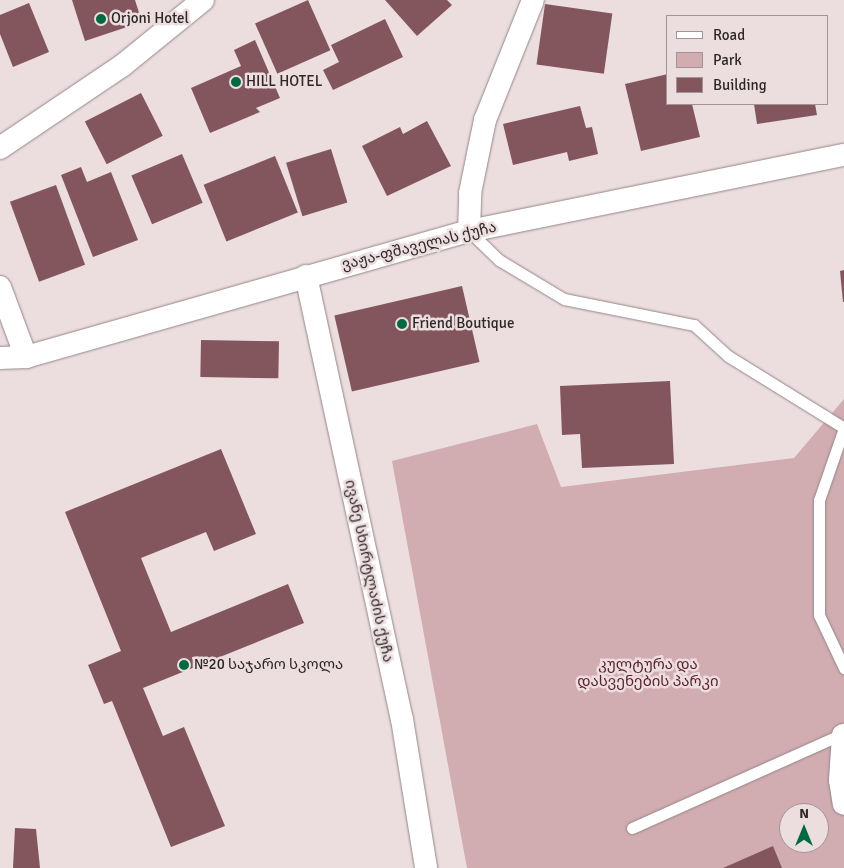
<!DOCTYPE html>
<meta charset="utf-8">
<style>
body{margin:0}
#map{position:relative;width:844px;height:868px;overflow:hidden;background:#ecdddf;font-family:Signika,"Noto Sans Georgian",sans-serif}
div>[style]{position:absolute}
.green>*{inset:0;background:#d1acb1}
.building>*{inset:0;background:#83565e;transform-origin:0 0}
.roads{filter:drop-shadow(0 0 1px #948688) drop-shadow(0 0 1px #948688)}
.lane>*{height:11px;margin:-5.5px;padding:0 5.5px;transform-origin:5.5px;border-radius:5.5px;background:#fff}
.street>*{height:22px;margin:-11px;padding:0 11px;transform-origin:11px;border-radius:11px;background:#fff}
.dots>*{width:14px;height:14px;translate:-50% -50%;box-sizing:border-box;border:2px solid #ecdddf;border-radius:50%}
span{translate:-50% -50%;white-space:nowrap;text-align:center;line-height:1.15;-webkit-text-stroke:5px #ecdddf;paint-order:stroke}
.poi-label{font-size:15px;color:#2d2728}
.left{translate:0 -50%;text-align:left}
.street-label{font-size:15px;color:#2d2728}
.park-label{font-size:15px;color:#5c1f2e}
.legend{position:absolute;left:666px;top:15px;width:162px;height:90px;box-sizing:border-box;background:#ecdddf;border:1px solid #a09496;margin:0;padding:6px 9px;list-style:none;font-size:15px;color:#2d2728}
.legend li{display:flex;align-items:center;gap:10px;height:25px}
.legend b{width:25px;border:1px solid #a09496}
.north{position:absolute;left:779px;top:803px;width:50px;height:50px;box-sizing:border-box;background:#ecdddf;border:1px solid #a09496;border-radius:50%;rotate:0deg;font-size:14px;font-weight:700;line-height:20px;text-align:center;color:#2d2728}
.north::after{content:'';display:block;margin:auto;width:18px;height:22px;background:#006b42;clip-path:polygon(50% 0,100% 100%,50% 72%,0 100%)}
</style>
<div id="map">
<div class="green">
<div style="clip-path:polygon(evenodd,844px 399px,844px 868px,467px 868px,392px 461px,537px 424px,561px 487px,794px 458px,844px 399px,789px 813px,819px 813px,819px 843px,789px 843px,789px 813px)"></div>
</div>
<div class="building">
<div style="clip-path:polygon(72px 0,135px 0,142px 22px,85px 41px)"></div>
<div style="left:308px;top:0;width:55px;height:58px;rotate:66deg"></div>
<div style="clip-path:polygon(385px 0,447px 0,452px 5px,417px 36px)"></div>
<div style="clip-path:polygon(29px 3px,49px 52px,13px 67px,0 34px,0 15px)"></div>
<div style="left:545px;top:4px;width:68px;height:61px;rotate:8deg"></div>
<div style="clip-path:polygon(385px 19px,403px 57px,333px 90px,323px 70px,339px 62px,331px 45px)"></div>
<div style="clip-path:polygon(255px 40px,280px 98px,256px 108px,260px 112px,210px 133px,191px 88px,241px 66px,234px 50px)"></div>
<div style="clip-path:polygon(668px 74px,668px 104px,692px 104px,700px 137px,641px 151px,625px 84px)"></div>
<div style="left:141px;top:93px;width:48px;height:63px;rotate:63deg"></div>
<div style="clip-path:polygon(754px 104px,815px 104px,817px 115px,757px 124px)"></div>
<div style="clip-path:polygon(580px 106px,586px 128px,592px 127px,598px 154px,569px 161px,567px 152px,513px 165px,503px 124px)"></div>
<div style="clip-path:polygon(427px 121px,451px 166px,387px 196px,362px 146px,400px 127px,403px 134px)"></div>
<div style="left:331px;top:149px;width:56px;height:47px;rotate:73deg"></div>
<div style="left:182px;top:154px;width:53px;height:55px;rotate:67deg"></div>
<div style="left:275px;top:156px;width:61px;height:77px;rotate:68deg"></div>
<div style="clip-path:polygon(81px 167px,87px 182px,111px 172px,138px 240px,93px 257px,61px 175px)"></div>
<div style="left:56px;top:185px;width:85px;height:49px;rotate:70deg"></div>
<div style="clip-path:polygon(844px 270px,844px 302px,843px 302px,840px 271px)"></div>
<div style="left:462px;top:286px;width:78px;height:131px;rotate:77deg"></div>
<div style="left:201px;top:340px;width:78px;height:37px;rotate:1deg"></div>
<div style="clip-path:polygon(670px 381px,674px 464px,582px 468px,580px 434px,562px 435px,560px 386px)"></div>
<div style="clip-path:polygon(221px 449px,256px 534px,214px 551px,206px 532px,141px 558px,171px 632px,288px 584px,304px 623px,143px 688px,163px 736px,184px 727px,225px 826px,171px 847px,112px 701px,104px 704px,88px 665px,121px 651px,65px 512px)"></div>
<div style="clip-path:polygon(15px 828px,36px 829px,40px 868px,13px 868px)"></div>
<div style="clip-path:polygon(773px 846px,782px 868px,723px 868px)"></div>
</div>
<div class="roads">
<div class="lane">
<div style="left:469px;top:231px;width:42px;rotate:44deg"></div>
<div style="left:499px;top:260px;width:76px;rotate:31deg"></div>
<div style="left:564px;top:299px;width:133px;rotate:11.3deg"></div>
<div style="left:694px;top:325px;width:46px;rotate:42.4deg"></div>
<div style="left:728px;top:356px;width:137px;rotate:31.8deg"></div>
<div style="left:844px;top:428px;width:76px;rotate:109.1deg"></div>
<div style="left:819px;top:500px;width:115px;rotate:90deg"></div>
<div style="left:819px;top:615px;width:59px;rotate:64.7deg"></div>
<div style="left:632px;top:828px;width:232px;rotate:-24.1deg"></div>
</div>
<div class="street">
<div style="left:0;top:148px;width:148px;rotate:-34deg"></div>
<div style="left:123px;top:65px;width:103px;rotate:-39.1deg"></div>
<div style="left:469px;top:231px;width:38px;rotate:-88deg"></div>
<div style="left:470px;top:193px;width:75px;rotate:-78.4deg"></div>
<div style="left:485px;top:120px;width:129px;rotate:-68.2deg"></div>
<div style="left:306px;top:276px;width:453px;rotate:77.8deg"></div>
<div style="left:402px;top:719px;width:151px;rotate:80.8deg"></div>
<div style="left:0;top:287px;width:75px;rotate:69.6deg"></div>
<div style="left:0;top:358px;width:26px;rotate:-2deg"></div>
<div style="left:26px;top:357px;width:461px;rotate:-15.9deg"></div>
<div style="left:469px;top:231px;width:383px;rotate:-11.5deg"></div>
<div style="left:843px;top:735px;width:45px;rotate:93.8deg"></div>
<div style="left:840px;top:780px;width:24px;rotate:81deg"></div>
</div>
</div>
<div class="dots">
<div style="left:101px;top:19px;background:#006b42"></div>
<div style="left:236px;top:82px;background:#006b42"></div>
<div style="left:402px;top:324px;background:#006b42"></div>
<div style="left:184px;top:665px;background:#006b42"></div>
</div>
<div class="poi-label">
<span class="left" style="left:111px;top:19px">Orjoni Hotel</span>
<span class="left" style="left:246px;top:82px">HILL HOTEL</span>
<span class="left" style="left:412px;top:324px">Friend Boutique</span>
<span class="left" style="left:194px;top:665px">№20 საჯარო სკოლა</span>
</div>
<div class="street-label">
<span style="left:419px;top:246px;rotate:-14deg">ვაჟა-ფშაველას ქუჩა</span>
<span style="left:369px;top:571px;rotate:78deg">ივანე სხირტლაძის ქუჩა</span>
</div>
<div class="park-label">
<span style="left:648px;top:673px">კულტურა და<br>დასვენების პარკი</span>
</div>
<ul class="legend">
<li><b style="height:6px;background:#fff"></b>Road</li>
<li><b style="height:14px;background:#d1acb1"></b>Park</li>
<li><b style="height:14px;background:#83565e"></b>Building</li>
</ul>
<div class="north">N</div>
</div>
